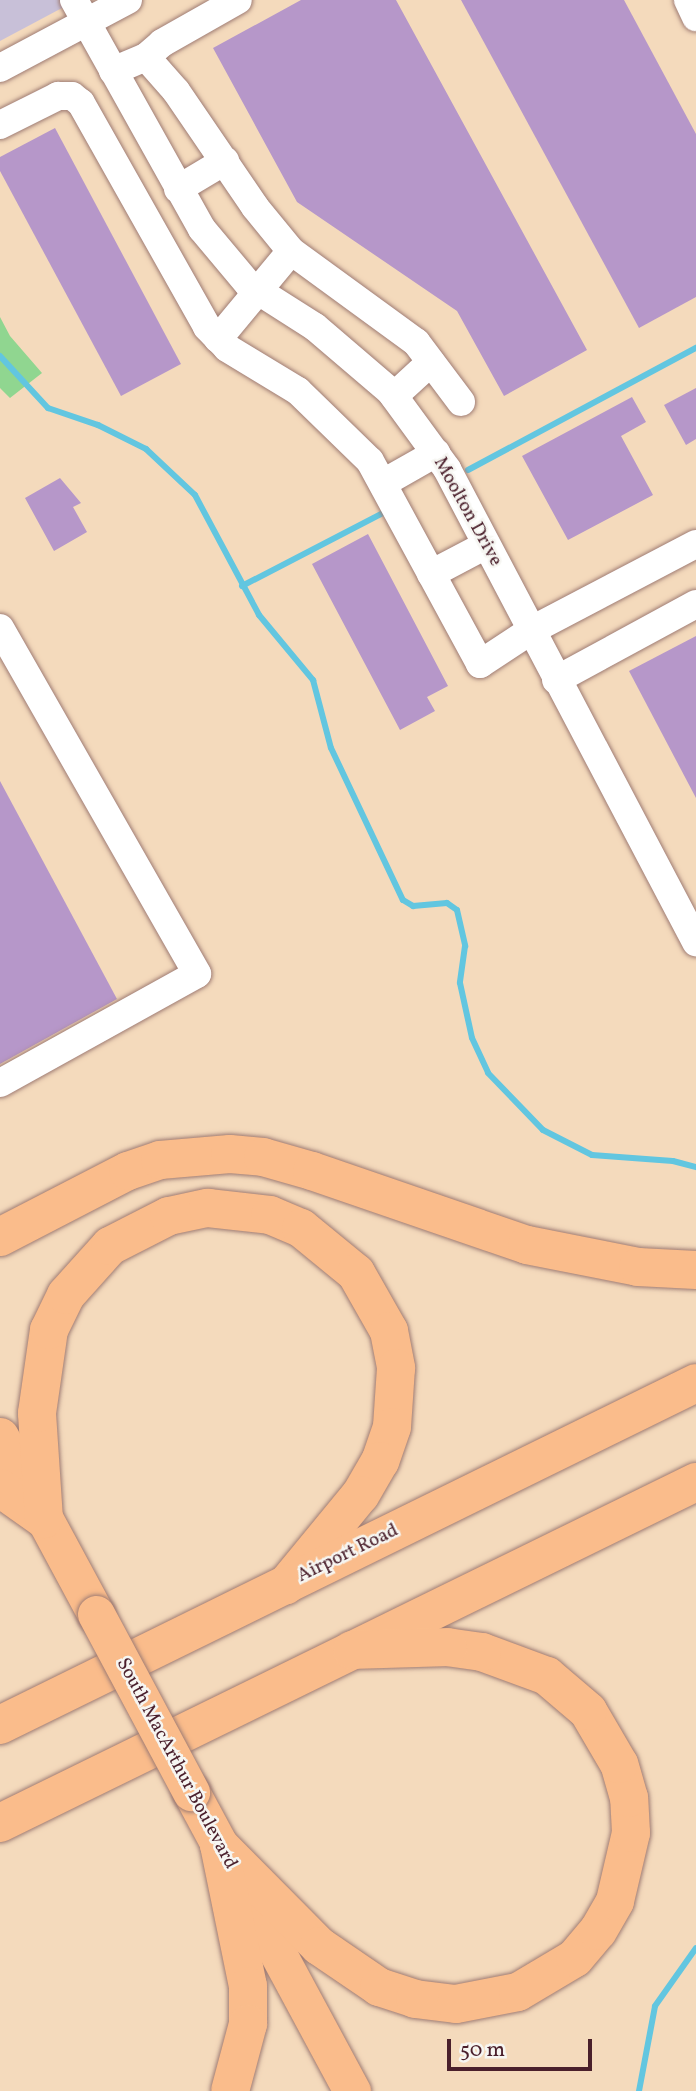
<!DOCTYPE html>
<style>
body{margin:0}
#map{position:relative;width:696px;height:2091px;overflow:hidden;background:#f4dabc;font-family:Vollkorn,serif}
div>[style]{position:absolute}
.industrial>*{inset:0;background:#c8c0d8}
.green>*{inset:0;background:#90d690}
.stream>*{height:6px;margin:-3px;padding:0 3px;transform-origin:3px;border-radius:3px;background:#62c6e0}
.building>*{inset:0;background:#b697c9}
.roads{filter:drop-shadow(0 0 2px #9f7c74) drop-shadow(0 0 2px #9f7c74)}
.minor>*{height:28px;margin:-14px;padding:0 14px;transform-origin:14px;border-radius:14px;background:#fff}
.major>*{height:37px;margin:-18.5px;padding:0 18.5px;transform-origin:18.5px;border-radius:18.5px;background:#fabc8b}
.highway>*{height:38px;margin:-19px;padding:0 19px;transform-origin:19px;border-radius:19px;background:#fabc8b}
.bridges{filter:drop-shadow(0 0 2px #9f7c74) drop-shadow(0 0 2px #9f7c74)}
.major-bridge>*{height:37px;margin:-18.5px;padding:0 18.5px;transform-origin:18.5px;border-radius:18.5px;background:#fabc8b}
span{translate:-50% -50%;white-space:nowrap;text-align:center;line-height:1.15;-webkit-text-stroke:5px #f6f6f2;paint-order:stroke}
.street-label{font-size:19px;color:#4a1f2b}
.scale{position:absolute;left:447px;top:2039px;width:145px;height:32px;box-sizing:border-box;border:4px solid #4a1f2b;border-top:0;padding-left:9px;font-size:21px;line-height:24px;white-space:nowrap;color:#4a1f2b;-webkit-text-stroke:5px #f6f6f2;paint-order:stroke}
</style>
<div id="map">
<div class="industrial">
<div style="clip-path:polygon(0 0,77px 0,0 41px)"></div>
</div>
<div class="green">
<div style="clip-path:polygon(0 317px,10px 336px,42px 373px,10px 398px,0 388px)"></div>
</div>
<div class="stream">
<div style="left:0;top:356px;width:71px;rotate:47.3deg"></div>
<div style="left:48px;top:408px;width:53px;rotate:18.8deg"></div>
<div style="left:98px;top:425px;width:54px;rotate:26.6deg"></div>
<div style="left:146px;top:449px;width:67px;rotate:43.2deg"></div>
<div style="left:195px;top:495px;width:136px;rotate:61.9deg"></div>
<div style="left:259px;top:615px;width:85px;rotate:50.3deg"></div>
<div style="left:313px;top:680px;width:70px;rotate:75.2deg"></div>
<div style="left:331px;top:748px;width:168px;rotate:64.7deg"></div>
<div style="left:403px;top:900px;width:12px;rotate:31deg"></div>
<div style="left:413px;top:906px;width:34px;rotate:-5deg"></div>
<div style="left:447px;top:903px;width:12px;rotate:35deg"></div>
<div style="left:457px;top:910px;width:37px;rotate:77deg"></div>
<div style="left:465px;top:946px;width:37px;rotate:98deg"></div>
<div style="left:460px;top:983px;width:56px;rotate:77.7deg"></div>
<div style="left:472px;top:1038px;width:38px;rotate:65deg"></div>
<div style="left:488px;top:1073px;width:79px;rotate:46deg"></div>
<div style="left:543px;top:1130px;width:55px;rotate:27deg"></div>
<div style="left:592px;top:1155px;width:81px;rotate:4.2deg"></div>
<div style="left:673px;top:1161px;width:24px;rotate:15deg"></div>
<div style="left:468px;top:470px;width:259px;rotate:-28.2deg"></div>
<div style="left:242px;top:586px;width:159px;rotate:-27.4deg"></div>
<div style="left:639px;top:2091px;width:86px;rotate:-79.3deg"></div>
<div style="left:655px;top:2006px;width:71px;rotate:-54.7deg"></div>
</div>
<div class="building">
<div style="clip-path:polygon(301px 0,396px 0,587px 350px,504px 396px,457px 311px,297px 202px,213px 48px)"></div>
<div style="clip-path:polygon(461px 0,624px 0,696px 134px,696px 297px,639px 328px)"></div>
<div style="clip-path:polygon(55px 128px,181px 364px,121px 396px,0 171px,0 157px)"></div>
<div style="clip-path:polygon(696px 388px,696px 439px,686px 445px,664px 405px)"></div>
<div style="clip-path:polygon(632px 397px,646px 422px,621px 436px,653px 495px,568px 540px,522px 456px)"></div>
<div style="clip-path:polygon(60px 478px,81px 503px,73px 507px,87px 532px,54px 551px,25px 498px)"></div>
<div style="clip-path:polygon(368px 534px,448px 686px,427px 697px,435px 711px,400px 730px,312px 564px)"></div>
<div style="clip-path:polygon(696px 636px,696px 798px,629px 671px)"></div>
<div style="clip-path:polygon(0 781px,117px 999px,0 1064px)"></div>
</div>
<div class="roads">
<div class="minor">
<div style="left:74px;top:0;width:262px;rotate:60.8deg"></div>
<div style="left:202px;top:229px;width:73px;rotate:50deg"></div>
<div style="left:249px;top:285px;width:78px;rotate:32.5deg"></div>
<div style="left:315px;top:327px;width:99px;rotate:40.5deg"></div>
<div style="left:390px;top:391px;width:97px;rotate:53.8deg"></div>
<div style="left:447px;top:469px;width:535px;rotate:62.24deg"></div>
<div style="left:688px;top:0;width:19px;rotate:65deg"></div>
<div style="left:146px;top:57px;width:21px;rotate:-41deg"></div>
<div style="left:162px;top:43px;width:87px;rotate:-29.5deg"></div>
<div style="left:0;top:68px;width:145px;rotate:-28deg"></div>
<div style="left:113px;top:71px;width:36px;rotate:-23deg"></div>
<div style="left:146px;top:57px;width:45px;rotate:48.6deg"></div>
<div style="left:176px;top:91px;width:140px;rotate:55.7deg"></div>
<div style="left:255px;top:207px;width:57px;rotate:50.7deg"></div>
<div style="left:0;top:125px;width:65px;rotate:-26.6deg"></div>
<div style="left:58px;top:96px;width:14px"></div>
<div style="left:72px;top:96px;width:11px;rotate:38deg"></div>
<div style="left:81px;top:103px;width:257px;rotate:60.6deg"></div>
<div style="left:207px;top:327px;width:29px;rotate:46deg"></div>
<div style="left:227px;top:348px;width:83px;rotate:31.2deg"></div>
<div style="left:298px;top:391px;width:100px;rotate:44.2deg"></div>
<div style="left:370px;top:461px;width:231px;rotate:61.5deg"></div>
<div style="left:480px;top:664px;width:60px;rotate:-33.4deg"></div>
<div style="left:530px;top:631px;width:187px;rotate:-27.7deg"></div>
<div style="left:178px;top:189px;width:55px;rotate:-30.8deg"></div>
<div style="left:218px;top:339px;width:114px;rotate:-50.3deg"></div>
<div style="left:291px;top:251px;width:155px;rotate:36.1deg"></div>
<div style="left:416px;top:342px;width:75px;rotate:53.1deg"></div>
<div style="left:394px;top:396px;width:50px;rotate:-42.6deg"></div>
<div style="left:385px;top:482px;width:59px;rotate:-29.6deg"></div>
<div style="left:431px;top:574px;width:62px;rotate:-27.8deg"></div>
<div style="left:0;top:628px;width:398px;rotate:60.3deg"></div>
<div style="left:197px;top:974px;width:225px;rotate:151deg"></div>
<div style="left:556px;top:680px;width:159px;rotate:-28.5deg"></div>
</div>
<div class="major">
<div style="left:0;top:1436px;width:202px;rotate:61.7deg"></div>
<div style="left:191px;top:1792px;width:340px;rotate:61.7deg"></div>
</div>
<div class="highway">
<div style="left:0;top:1237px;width:144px;rotate:-27.3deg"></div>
<div style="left:128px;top:1171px;width:34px;rotate:-19deg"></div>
<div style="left:160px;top:1160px;width:70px;rotate:-4.9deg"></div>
<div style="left:230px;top:1154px;width:33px;rotate:5deg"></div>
<div style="left:263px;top:1157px;width:51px;rotate:15.9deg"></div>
<div style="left:312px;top:1171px;width:227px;rotate:19deg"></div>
<div style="left:527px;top:1245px;width:113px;rotate:11.2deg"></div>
<div style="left:638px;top:1267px;width:58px;rotate:3deg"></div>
<div style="left:0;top:1488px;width:54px;rotate:35.2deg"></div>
<div style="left:44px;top:1519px;width:106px;rotate:-93.8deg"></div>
<div style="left:37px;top:1413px;width:84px;rotate:-81.8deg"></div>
<div style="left:49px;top:1330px;width:39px;rotate:-64deg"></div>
<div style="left:66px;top:1295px;width:66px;rotate:-48.1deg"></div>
<div style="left:110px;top:1246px;width:66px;rotate:-27deg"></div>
<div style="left:169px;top:1216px;width:40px;rotate:-12deg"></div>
<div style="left:208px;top:1208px;width:62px;rotate:6.4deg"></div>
<div style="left:270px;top:1215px;width:34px;rotate:23deg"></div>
<div style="left:301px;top:1228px;width:71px;rotate:39.3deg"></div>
<div style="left:356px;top:1273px;width:67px;rotate:60.4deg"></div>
<div style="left:389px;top:1331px;width:38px;rotate:79deg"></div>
<div style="left:396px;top:1368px;width:59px;rotate:93.9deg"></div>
<div style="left:392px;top:1427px;width:36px;rotate:109deg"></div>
<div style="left:380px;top:1461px;width:39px;rotate:120deg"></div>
<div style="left:360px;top:1495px;width:117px;rotate:129.4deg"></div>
<div style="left:0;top:1725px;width:775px;rotate:-26.17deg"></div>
<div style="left:0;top:1823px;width:775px;rotate:-26.1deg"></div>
<div style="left:219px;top:1845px;width:142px;rotate:45.3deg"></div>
<div style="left:319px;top:1946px;width:73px;rotate:34.3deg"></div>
<div style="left:379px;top:1987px;width:38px;rotate:18deg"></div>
<div style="left:415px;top:1999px;width:41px;rotate:7deg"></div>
<div style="left:456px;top:2004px;width:63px;rotate:-11deg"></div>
<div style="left:518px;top:1992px;width:66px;rotate:-30.8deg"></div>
<div style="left:575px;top:1958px;width:35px;rotate:-50deg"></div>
<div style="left:598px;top:1931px;width:34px;rotate:-60deg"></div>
<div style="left:615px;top:1901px;width:70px;rotate:-76.8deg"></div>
<div style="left:631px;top:1833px;width:35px;rotate:-93deg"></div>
<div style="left:629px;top:1798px;width:35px;rotate:-106deg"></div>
<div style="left:619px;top:1764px;width:61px;rotate:-120.3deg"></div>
<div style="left:588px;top:1711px;width:54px;rotate:-139.5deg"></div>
<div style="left:547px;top:1676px;width:69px;rotate:-159.7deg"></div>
<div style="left:482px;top:1652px;width:34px;rotate:-172deg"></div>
<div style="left:448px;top:1647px;width:96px;rotate:178.2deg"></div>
<div style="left:219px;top:1845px;width:144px;rotate:78.4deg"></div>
<div style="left:248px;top:1986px;width:38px;rotate:90deg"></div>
<div style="left:248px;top:2024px;width:69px;rotate:105deg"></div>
</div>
</div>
<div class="bridges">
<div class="major-bridge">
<div style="left:96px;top:1614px;width:202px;rotate:61.9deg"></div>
</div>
</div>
<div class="street-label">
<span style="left:467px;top:512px;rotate:61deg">Moolton Drive</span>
<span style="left:348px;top:1554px;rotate:-26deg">Airport Road</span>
<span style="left:176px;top:1764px;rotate:62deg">South MacArthur Boulevard</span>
</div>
<div class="scale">50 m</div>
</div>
